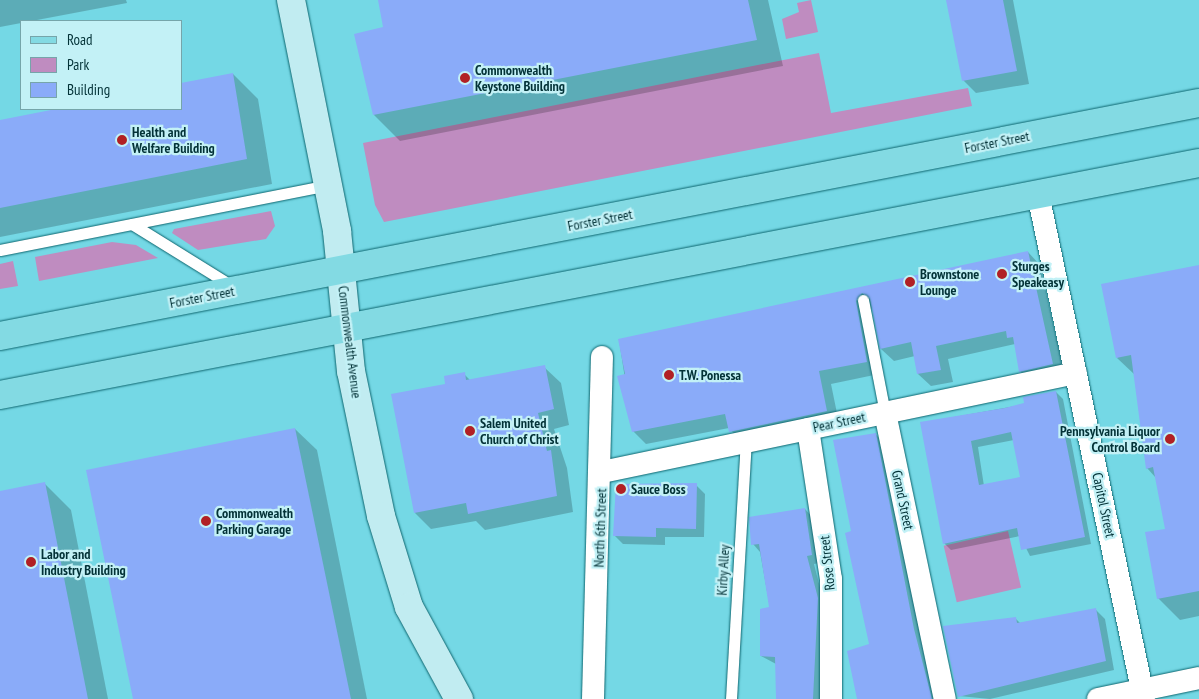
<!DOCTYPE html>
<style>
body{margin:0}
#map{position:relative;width:1199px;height:699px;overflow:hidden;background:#74d8e5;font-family:"PT Sans Narrow",sans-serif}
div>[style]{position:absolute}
.green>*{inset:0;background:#bf8cc0;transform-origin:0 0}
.shadow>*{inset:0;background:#0003}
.building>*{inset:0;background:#8aabf9}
.roads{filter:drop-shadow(0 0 1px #0e666f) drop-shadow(0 0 1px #0e666f)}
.lane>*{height:11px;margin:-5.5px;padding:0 5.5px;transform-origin:5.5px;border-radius:5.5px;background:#fff}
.street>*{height:22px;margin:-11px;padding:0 11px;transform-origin:11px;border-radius:11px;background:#fff}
.secondary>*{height:28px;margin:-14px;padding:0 14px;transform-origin:14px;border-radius:14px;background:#c1ecf1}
.primary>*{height:28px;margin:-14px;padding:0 14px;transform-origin:14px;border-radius:14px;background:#83dae3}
.dots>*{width:14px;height:14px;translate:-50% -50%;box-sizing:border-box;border:2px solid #c3f1f6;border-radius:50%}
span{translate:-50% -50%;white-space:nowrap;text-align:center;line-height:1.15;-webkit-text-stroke:4.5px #c3f1f6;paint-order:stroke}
.poi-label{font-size:14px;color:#033237;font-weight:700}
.left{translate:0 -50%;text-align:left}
.right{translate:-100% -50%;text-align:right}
.street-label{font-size:14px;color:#033237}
.legend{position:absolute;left:20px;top:20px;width:162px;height:90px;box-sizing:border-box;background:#c3f1f6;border:1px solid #76a5aa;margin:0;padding:6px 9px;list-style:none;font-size:15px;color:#033237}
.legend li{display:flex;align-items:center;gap:10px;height:25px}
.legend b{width:25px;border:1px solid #76a5aa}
</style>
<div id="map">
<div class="green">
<div style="clip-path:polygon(811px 0,818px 32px,786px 39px,782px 19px,799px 12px,797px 3px)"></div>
<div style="clip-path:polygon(819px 53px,831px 113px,968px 88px,972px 106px,384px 222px,375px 205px,363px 143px)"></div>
<div style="clip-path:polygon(271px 211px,275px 226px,266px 239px,198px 250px,172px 233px,174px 229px)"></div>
<div style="clip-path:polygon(112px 242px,136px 245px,158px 258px,39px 281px,35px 257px)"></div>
<div style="clip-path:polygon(13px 261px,18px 286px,0 289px,0 264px)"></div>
<div style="left:1008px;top:531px;width:58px;height:66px;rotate:77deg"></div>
</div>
<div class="shadow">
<div style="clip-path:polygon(0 0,126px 0,127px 3px,0 27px)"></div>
<div style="clip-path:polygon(379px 0,768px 0,783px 66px,400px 141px,374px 115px,385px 28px)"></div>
<div style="clip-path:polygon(947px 0,1013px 0,1029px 84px,976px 93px,963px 80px)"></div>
<div style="clip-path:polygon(233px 74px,258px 99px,272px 184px,0 237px,0 121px,62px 109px,181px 109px)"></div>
<div style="clip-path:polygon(1028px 252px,1040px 265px,1065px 377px,1032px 384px,1020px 371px,1015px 344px,948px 359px,953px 382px,931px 386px,918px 374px,915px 356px,894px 361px,881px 349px,873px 306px,868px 315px,879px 374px,831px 384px,839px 423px,743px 444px,729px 428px,646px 444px,633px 431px,619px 340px)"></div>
<div style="clip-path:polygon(1199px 266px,1199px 616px,1180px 620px,1158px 598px,1167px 530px,1156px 478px,1147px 468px,1135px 375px,1117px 358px)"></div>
<div style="clip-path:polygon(544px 367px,561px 383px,569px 425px,554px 429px,567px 468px,573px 512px,485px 530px,476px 521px,431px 529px,415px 513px,447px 385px,464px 374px,471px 381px)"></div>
<div style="clip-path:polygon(evenodd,1056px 392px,1063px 399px,1091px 544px,1030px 556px,1020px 536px,951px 550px,944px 543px,921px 423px,1026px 404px,1056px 392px,1014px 440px,1021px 478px,984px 486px,978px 447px,1014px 440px)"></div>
<div style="clip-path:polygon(295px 429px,317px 450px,367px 699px,135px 699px)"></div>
<div style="clip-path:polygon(875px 434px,882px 440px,936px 699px,858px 699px,870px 645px,852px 532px)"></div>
<div style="clip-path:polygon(45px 484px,71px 510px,108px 699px,0 699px,0 493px)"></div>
<div style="clip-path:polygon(696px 485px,705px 494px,704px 537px,665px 537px,665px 545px,623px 544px,614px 535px)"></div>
<div style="clip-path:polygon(805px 509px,812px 517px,819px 563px,814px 564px,825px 607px,821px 699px,777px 699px,776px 664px,761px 656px,770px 608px,760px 552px,753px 544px)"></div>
<div style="clip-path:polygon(1096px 610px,1105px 619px,1114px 670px,990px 699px,959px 696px,1015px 618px,1020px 623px)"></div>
</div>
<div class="building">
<div style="clip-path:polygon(378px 0,748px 0,757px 40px,373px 115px,354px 34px,383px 27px)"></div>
<div style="clip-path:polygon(946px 0,1003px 0,1017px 71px,962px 81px)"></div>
<div style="clip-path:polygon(233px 73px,247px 159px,0 208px,0 120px,56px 109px,181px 109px,181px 83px)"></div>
<div style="clip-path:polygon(1028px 251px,1053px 364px,1019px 372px,1013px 337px,1007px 338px,1006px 331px,936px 346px,941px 370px,917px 374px,911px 342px,880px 349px,870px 299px,862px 293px,856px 301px,867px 362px,819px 371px,827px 411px,729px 432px,725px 414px,632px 432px,617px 376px,625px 374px,618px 339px)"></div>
<div style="clip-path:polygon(1199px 265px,1199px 591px,1157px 599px,1145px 532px,1165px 529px,1153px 467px,1146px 469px,1131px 355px,1116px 358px,1101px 284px)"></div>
<div style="clip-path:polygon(545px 365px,554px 409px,538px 413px,547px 451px,551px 450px,557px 496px,468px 514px,466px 503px,414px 513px,391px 394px,445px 384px,444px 376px,465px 372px,466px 380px)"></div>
<div style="clip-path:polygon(evenodd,1056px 391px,1085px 537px,1021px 550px,1017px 528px,943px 544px,920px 422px,1005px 408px,1024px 403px,1023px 397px,1056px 391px,1011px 432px,1020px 477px,979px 485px,971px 441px,1011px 432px)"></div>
<div style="clip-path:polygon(295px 428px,351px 699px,133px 699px,86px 470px)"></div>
<div style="clip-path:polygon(876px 433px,914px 629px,932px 699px,857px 699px,847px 651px,869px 644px,845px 533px,851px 531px,833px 440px)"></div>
<div style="clip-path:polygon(45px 482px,88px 699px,0 699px,0 491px)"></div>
<div style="clip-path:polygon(697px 483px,696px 529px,656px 528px,656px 537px,613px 536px,616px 484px)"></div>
<div style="clip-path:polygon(805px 508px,812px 555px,807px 556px,818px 598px,813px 699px,776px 699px,775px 657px,760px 656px,760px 609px,769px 607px,759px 544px,751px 545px,749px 517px)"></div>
<div style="clip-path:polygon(1096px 608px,1106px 661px,958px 697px,943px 626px,1016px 617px,1017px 623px)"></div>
</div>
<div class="roads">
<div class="lane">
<div style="left:132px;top:224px;width:118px;rotate:31.8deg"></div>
<div style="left:0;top:250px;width:333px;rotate:-11.2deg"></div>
<div style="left:863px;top:300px;width:115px;rotate:79deg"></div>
<div style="left:731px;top:699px;width:257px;rotate:-86.7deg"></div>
</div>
<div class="street">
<div style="left:1038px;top:194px;width:516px;rotate:78.15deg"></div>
<div style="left:885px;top:413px;width:292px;rotate:78.2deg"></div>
<div style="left:808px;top:429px;width:152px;rotate:81.3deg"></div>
<div style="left:831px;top:579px;width:120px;rotate:90deg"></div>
<div style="left:602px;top:472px;width:484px;rotate:-11.8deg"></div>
<div style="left:593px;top:699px;width:342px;rotate:-88.5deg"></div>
<div style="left:1098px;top:699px;width:103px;rotate:-11.7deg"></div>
</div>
<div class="secondary">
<div style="left:291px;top:0;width:236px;rotate:78.7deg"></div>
<div style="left:337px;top:231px;width:141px;rotate:84.3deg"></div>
<div style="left:351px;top:371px;width:148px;rotate:78.3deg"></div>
<div style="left:381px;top:516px;width:95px;rotate:72.9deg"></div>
<div style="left:409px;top:607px;width:105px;rotate:61.5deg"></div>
</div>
<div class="primary">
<div style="left:0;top:336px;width:1221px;rotate:-11deg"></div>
<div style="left:0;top:395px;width:1221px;rotate:-10.95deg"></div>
</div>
</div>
<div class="dots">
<div style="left:465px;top:78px;background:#b12024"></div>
<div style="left:122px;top:140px;background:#b12024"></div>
<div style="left:1002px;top:274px;background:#b12024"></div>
<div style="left:910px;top:282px;background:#b12024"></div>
<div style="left:669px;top:375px;background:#b12024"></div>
<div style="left:470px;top:431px;background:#b12024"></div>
<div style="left:1170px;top:439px;background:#b12024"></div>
<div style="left:621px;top:489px;background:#b12024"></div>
<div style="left:206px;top:521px;background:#b12024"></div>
<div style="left:31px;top:562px;background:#b12024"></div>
</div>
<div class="poi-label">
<span class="left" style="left:475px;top:78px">Commonwealth<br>Keystone Building</span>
<span class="left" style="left:132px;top:140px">Health and<br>Welfare Building</span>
<span class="left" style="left:1012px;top:274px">Sturges<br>Speakeasy</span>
<span class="left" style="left:920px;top:282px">Brownstone<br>Lounge</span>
<span class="left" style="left:679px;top:375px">T.W. Ponessa</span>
<span class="left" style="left:480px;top:431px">Salem United<br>Church of Christ</span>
<span class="right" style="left:1160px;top:439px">Pennsylvania Liquor<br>Control Board</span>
<span class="left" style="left:631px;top:489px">Sauce Boss</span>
<span class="left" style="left:216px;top:521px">Commonwealth<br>Parking Garage</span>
<span class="left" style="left:41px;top:562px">Labor and<br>Industry Building</span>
</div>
<div class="street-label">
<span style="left:997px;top:142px;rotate:-11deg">Forster Street</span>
<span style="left:600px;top:220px;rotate:-11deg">Forster Street</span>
<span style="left:202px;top:297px;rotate:-11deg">Forster Street</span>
<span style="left:350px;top:342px;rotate:83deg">Commonwealth Avenue</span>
<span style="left:839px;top:422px;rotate:-12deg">Pear Street</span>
<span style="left:903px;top:500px;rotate:78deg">Grand Street</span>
<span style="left:1104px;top:505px;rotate:78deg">Capitol Street</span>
<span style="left:600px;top:528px;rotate:-88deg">North 6th Street</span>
<span style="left:827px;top:563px;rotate:-96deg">Rose Street</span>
<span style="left:723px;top:570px;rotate:-87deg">Kirby Alley</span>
</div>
<ul class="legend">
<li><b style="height:6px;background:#83dae3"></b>Road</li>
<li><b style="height:14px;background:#bf8cc0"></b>Park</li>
<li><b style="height:14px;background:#8aabf9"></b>Building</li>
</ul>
</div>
